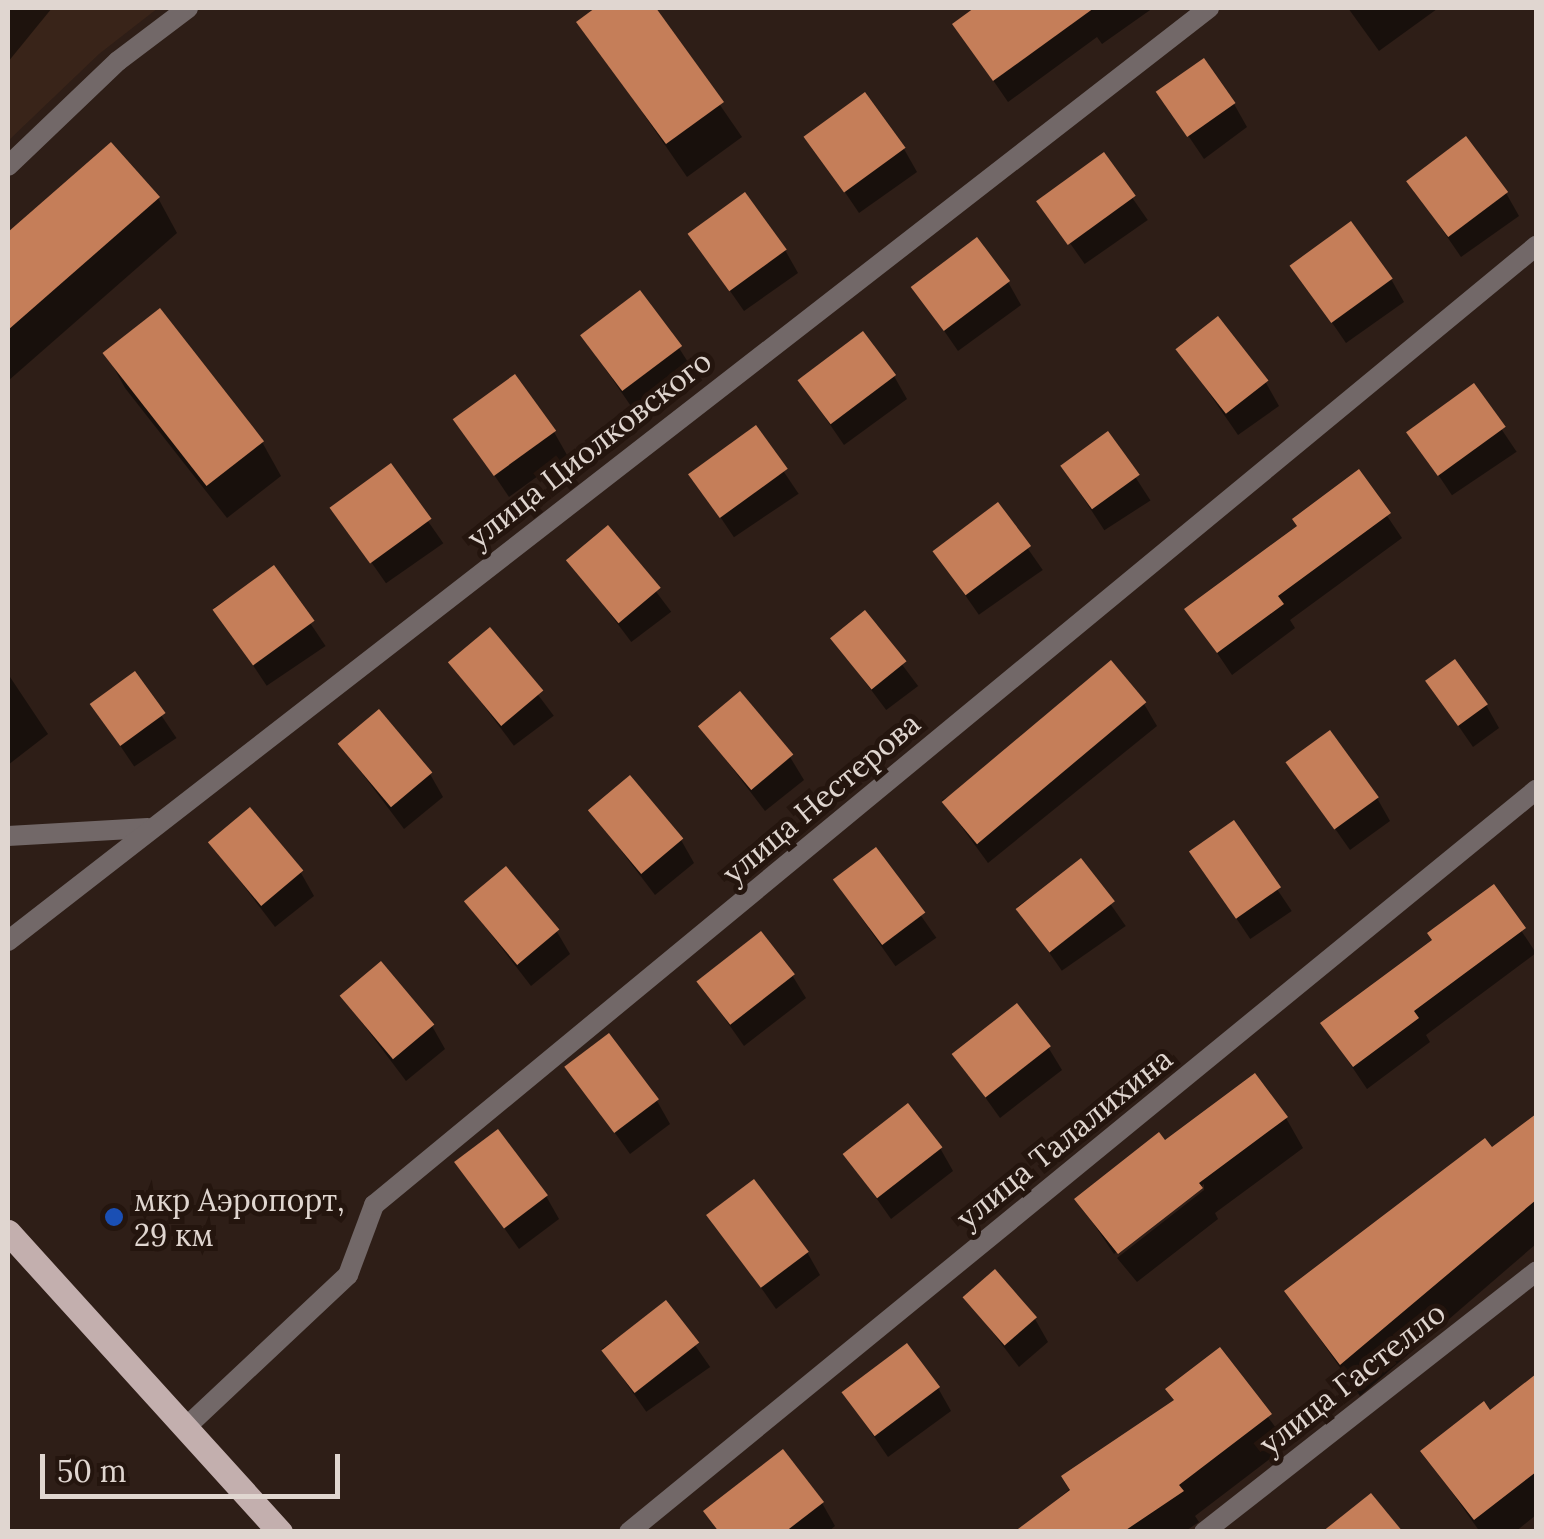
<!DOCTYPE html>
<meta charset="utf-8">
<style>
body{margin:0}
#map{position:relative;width:1544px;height:1539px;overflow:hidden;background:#2e1e17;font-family:Lora,serif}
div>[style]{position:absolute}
.built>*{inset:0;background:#392419}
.shadow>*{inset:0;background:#0007;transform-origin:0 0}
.building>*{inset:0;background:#c57e59;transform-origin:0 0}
.service>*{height:20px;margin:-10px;padding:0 10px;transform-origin:10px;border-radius:10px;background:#726868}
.minor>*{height:20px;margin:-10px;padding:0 10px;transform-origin:10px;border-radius:10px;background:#726868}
.primary>*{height:25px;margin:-12.5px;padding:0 12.5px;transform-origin:12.5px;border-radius:12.5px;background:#c3afae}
.dots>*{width:28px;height:28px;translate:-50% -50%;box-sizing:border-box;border:5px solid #24150e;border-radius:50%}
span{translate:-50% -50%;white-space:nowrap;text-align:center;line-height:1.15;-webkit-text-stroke:10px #24150e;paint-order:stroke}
.street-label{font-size:30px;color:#e0d6d0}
.poi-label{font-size:30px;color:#e0d6d0}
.left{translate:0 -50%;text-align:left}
.frame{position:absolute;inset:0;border:10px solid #e0d6d0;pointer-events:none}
.scale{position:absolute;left:40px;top:1454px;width:300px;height:45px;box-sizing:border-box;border:5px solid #e0d6d0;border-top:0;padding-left:12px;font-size:30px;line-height:35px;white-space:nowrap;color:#e0d6d0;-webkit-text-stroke:8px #24150e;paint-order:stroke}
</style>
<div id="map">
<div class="built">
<div style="clip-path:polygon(8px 8px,158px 8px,99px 54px,8px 141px)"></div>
</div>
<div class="shadow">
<div style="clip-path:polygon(8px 8px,52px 8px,8px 62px)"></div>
<div style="clip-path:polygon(600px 8px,653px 8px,742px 137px,687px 177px,580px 22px)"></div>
<div style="clip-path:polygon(979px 8px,1153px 8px,1102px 44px,1097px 37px,1008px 102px,955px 25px)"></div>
<div style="clip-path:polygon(1348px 8px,1436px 8px,1437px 9px,1379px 51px)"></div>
<div style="clip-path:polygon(1160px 94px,1234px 104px,1247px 127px,1204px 159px)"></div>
<div style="clip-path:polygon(807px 136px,904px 149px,917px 172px,859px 213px)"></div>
<div style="clip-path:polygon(110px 145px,158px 198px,177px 233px,8px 381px,8px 235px)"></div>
<div style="left:1103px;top:156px;width:78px;height:77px;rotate:55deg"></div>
<div style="clip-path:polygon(1408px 180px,1506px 193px,1519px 216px,1461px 257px)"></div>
<div style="clip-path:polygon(691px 235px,785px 250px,798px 273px,744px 311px)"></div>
<div style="clip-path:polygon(1293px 266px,1391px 279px,1404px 302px,1346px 343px)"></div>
<div style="clip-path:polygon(1008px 282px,1021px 305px,958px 351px,914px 287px)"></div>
<div style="clip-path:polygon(582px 335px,679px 348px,693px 370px,635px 412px)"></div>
<div style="clip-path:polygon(1178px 348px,1266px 383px,1279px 406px,1238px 435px)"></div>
<div style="clip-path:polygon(106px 353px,262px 442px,281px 476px,227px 518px,125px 388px)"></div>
<div style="clip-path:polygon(894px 376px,907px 399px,844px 445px,800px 381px)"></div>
<div style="left:1473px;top:387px;width:78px;height:78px;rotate:56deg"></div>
<div style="clip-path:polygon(457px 420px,554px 432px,567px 455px,509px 497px)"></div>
<div style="left:755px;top:429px;width:78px;height:78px;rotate:56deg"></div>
<div style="left:1108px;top:435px;width:78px;height:55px;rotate:57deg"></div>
<div style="left:390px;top:467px;width:93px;height:70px;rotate:55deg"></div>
<div style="clip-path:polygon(1358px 473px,1402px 538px,1290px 620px,1295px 628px,1232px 675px,1188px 610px,1299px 527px)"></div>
<div style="left:998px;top:506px;width:78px;height:78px;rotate:55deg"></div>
<div style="left:608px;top:528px;width:105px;height:50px;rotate:53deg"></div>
<div style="left:273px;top:568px;width:94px;height:71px;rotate:56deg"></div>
<div style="left:864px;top:614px;width:90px;height:40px;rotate:53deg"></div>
<div style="left:490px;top:631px;width:106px;height:50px;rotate:53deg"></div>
<div style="clip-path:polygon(8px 674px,48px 734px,8px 765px)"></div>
<div style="left:134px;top:675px;width:76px;height:51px;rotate:56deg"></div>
<div style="clip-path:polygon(1428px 682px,1486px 705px,1499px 728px,1473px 747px)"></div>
<div style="clip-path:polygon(1144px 704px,1157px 726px,988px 863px,942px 800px)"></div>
<div style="clip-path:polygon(701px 727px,790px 757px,804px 780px,765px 811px)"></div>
<div style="clip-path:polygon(340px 744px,430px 774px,443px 797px,404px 829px)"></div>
<div style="clip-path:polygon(1289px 763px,1377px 798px,1390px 821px,1350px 850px)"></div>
<div style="clip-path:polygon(591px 811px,681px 840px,694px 863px,655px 895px)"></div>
<div style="left:1233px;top:824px;width:105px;height:50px;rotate:56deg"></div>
<div style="clip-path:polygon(211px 843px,301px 873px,314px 896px,275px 927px)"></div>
<div style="left:875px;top:850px;width:107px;height:50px;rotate:55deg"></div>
<div style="left:1081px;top:862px;width:78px;height:78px;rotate:55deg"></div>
<div style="clip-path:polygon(1493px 888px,1536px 953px,1426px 1035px,1430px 1042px,1367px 1089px,1323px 1024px,1435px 941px)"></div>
<div style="clip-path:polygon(466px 902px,557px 932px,570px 954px,531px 986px)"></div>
<div style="clip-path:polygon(792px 975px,806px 998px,744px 1046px,699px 982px)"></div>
<div style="clip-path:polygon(342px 996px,432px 1026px,445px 1049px,406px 1081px)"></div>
<div style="clip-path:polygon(1048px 1047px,1062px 1070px,1000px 1118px,954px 1054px)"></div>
<div style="clip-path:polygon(568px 1067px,657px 1101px,670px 1124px,630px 1154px)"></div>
<div style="clip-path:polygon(1536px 1117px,1536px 1244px,1360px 1396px,1287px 1292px)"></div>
<div style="clip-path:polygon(1286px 1118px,1303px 1148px,1215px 1213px,1218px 1219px,1137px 1282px,1117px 1258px,1204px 1190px,1204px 1184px,1114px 1254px,1077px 1199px,1164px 1143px)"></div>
<div style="clip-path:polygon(940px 1148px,953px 1171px,891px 1219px,846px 1155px)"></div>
<div style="clip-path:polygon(458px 1163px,546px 1196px,559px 1219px,519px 1249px)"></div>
<div style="clip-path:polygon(710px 1215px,807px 1252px,820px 1275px,776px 1309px)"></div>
<div style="clip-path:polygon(966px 1297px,1035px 1319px,1048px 1342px,1019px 1367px)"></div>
<div style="left:666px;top:1304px;width:77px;height:78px;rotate:55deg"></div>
<div style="clip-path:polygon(1220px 1350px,1288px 1445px,1195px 1516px,1199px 1522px,1184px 1532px,1018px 1532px,1175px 1402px)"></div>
<div style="clip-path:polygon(1536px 1377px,1536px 1515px,1515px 1532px,1480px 1532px,1423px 1451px,1489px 1413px)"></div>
<div style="clip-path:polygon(938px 1388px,951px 1411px,888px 1457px,844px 1393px)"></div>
<div style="clip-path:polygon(822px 1503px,835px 1526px,828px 1532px,718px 1532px,706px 1511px)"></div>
</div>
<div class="building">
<div style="clip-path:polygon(595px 8px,656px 8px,724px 102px,666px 144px,576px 22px)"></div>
<div style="clip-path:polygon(974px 8px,1094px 8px,993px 81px,952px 24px)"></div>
<div style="left:1204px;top:58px;width:55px;height:59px;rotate:55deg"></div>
<div style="left:865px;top:92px;width:69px;height:76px;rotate:54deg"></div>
<div style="left:1466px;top:136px;width:70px;height:75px;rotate:53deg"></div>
<div style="clip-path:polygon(111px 142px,160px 197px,8px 330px,8px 232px)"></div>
<div style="left:1104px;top:152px;width:54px;height:84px;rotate:54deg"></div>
<div style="left:745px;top:192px;width:71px;height:71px;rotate:54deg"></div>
<div style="left:1351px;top:221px;width:71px;height:76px;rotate:54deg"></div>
<div style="left:977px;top:237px;width:55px;height:83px;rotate:53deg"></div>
<div style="left:640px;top:290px;width:70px;height:75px;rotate:53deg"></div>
<div style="left:160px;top:308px;width:169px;height:73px;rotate:52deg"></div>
<div style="left:1218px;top:316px;width:82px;height:54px;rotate:52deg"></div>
<div style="left:863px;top:331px;width:55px;height:82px;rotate:53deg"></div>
<div style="left:515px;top:374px;width:70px;height:77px;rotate:54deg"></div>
<div style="left:1474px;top:383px;width:54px;height:84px;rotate:54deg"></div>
<div style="left:756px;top:425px;width:54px;height:84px;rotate:54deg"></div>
<div style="left:1108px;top:431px;width:54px;height:59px;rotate:54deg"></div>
<div style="left:391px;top:463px;width:69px;height:76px;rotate:54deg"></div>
<div style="clip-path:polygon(1359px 469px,1391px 513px,1278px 596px,1284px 604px,1217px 653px,1184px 609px,1297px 526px,1292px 519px)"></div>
<div style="left:998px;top:502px;width:55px;height:82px;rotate:53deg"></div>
<div style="left:608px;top:525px;width:82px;height:55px;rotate:50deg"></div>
<div style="left:274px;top:565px;width:69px;height:76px;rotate:54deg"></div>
<div style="left:865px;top:610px;width:66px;height:45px;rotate:51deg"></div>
<div style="left:490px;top:627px;width:83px;height:55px;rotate:50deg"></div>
<div style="left:1455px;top:659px;width:56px;height:37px;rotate:54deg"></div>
<div style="left:1111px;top:660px;width:55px;height:221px;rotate:50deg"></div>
<div style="left:135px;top:671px;width:52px;height:56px;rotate:54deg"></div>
<div style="left:740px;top:691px;width:83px;height:55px;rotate:50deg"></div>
<div style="left:379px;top:709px;width:83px;height:54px;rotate:50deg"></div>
<div style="left:1330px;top:730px;width:83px;height:55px;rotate:54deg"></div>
<div style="left:630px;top:775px;width:83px;height:55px;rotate:50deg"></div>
<div style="left:250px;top:807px;width:83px;height:55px;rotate:50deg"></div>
<div style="left:1234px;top:820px;width:82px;height:55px;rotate:55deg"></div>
<div style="left:876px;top:847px;width:82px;height:54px;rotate:53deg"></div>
<div style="left:1081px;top:858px;width:55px;height:83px;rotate:52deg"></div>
<div style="left:506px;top:866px;width:83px;height:55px;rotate:50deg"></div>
<div style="clip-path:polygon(1494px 884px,1526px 928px,1414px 1011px,1419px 1018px,1353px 1067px,1320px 1023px,1432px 940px,1427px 933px)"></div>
<div style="left:761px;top:931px;width:55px;height:82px;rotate:52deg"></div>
<div style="left:381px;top:961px;width:83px;height:54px;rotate:50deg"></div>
<div style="left:1017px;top:1003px;width:55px;height:83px;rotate:52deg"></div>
<div style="left:609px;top:1033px;width:83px;height:56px;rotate:53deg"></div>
<div style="clip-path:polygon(1255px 1073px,1288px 1117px,1199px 1183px,1203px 1188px,1118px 1254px,1074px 1199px,1159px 1132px,1165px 1140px)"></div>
<div style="left:908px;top:1103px;width:56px;height:83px;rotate:52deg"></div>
<div style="clip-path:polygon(1536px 1114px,1536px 1200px,1340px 1365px,1284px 1291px,1485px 1138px,1492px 1147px)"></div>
<div style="left:498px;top:1129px;width:83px;height:55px;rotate:53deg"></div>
<div style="left:754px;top:1179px;width:91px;height:60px;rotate:53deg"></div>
<div style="left:995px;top:1269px;width:64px;height:43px;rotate:49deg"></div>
<div style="left:666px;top:1300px;width:54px;height:82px;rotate:52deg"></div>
<div style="left:907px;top:1343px;width:55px;height:82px;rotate:53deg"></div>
<div style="clip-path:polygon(1220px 1347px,1272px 1414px,1179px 1485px,1184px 1491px,1123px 1532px,1014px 1532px,1070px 1490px,1061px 1476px,1174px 1400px,1165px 1389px)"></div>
<div style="clip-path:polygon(1536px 1374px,1536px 1472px,1474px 1520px,1420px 1451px,1484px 1401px,1490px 1410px)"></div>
<div style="clip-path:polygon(783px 1449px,824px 1502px,785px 1532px,719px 1532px,703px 1511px)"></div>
<div style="clip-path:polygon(1371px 1493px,1403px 1532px,1322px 1532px)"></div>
</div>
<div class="service">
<div style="left:8px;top:836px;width:140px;rotate:-3.3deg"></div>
</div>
<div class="minor">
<div style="left:8px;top:166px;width:152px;rotate:-43.7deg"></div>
<div style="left:118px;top:61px;width:88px;rotate:-37.1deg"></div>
<div style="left:8px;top:941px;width:1521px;rotate:-37.84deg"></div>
<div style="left:184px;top:1429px;width:225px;rotate:-43.2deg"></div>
<div style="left:348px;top:1275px;width:75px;rotate:-69.6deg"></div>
<div style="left:374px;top:1205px;width:1507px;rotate:-39.53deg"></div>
<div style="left:629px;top:1532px;width:1172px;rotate:-39.29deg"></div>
<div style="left:1204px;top:1532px;width:422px;rotate:-38.1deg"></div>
</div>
<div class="primary">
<div style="left:8px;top:1232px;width:405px;rotate:47.8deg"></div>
</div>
<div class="dots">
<div style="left:114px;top:1217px;background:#1a4fb4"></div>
</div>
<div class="street-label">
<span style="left:589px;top:449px;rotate:-38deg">улица Циолковского</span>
<span style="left:821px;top:798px;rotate:-40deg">улица Нестерова</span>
<span style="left:1064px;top:1138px;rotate:-39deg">улица Талалихина</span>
<span style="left:1352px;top:1378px;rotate:-38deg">улица Гастелло</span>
</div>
<div class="poi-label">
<span class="left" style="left:134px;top:1217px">мкр Аэропорт,<br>29 км</span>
</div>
<div class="frame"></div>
<div class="scale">50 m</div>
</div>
